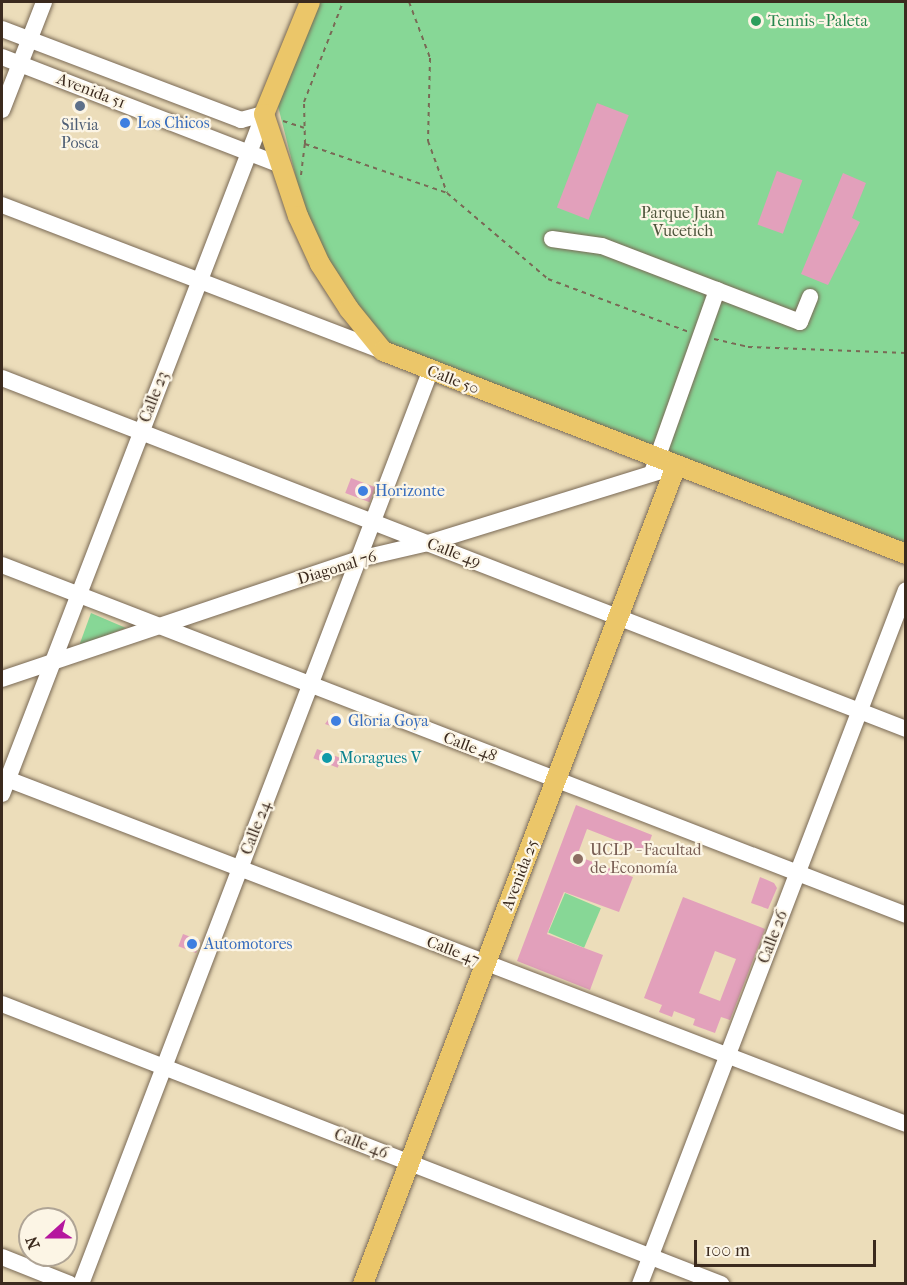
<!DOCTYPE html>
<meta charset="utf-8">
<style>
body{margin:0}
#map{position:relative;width:907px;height:1285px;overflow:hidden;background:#ecddba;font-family:"IM FELL French Canon",serif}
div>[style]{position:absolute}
.green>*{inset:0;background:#87d796;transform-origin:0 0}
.building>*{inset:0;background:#e2a0bb;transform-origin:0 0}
.path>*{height:2px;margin-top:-1px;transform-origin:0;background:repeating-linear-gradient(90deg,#796955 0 4.5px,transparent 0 9px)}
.roads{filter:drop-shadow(0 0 2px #796955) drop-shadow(0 0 2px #796955)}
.minor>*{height:16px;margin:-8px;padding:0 8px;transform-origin:8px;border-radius:8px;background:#fff}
.major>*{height:20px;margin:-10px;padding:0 10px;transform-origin:10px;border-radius:10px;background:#ebc669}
.dots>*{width:16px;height:16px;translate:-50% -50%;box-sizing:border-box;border:3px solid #fcf5e5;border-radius:50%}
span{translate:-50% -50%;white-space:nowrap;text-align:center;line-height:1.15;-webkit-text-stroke:4.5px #fcf5e5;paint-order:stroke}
.leisure-label{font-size:16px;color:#27864d}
.left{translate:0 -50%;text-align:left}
.street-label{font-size:16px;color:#3b2a1e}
.shop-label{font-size:16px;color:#366cbe}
.service-label{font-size:16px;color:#4e5e75}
.park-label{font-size:16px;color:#4e553c}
.culture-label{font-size:16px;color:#0d838f}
.education-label{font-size:16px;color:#785e54}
.frame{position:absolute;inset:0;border:3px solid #3b2a1e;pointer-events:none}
.north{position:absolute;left:18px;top:1207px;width:60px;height:60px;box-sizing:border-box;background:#fcf5e5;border:2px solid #afa495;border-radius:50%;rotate:249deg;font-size:16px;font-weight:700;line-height:24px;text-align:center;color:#3b2a1e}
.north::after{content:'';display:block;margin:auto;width:21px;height:27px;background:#b5179e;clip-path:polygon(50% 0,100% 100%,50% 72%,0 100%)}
.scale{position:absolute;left:694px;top:1240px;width:182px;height:27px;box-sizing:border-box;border:3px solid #3b2a1e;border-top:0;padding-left:8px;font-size:18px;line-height:21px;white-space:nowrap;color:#3b2a1e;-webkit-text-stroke:4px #fcf5e5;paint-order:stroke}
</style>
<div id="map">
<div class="green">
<div style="clip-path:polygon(319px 2px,905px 2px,905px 546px,382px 340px,310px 233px,278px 106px)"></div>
<div style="clip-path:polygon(91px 613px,126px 628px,79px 646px)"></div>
<div style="left:565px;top:893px;width:39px;height:43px;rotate:23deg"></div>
</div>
<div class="building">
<div style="left:597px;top:103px;width:34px;height:112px;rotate:21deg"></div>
<div style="left:777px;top:171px;width:27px;height:57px;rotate:20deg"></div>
<div style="clip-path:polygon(843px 173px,866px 183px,852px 218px,860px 222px,828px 285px,801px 274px)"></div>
<div style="left:351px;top:478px;width:26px;height:16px;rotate:21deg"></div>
<div style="clip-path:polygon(333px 713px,341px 716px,336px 728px,325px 724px)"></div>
<div style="left:317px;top:749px;width:26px;height:10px;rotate:21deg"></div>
<div style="clip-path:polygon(576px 805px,652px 835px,646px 852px,587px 829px,577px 856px,633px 877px,619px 912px,564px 892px,547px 934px,603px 955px,590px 990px,517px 961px)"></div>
<div style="clip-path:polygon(760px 877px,774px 883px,777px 888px,768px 909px,751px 903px)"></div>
<div style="clip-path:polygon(evenodd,683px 897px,765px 929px,730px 1020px,721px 1017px,715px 1033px,693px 1025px,695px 1019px,674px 1011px,672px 1017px,659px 1012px,662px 1005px,644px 998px,683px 897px,715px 951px,736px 959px,720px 1001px,699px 993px,715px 951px)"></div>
<div style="left:183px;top:934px;width:19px;height:13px;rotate:21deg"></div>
</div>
<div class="path">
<div style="left:409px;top:2px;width:60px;rotate:69.4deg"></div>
<div style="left:430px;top:58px;width:83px;rotate:91.4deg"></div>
<div style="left:428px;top:141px;width:55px;rotate:69.9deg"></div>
<div style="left:447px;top:193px;width:133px;rotate:40.4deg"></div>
<div style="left:548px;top:279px;width:151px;rotate:20.6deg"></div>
<div style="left:283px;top:121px;width:22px;rotate:18deg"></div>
<div style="left:305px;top:144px;width:150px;rotate:19deg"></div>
<div style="left:301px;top:175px;width:31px;rotate:-83deg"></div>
<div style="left:305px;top:144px;width:42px;rotate:-91.4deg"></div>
<div style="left:304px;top:102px;width:107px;rotate:-68.7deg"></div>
<div style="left:714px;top:339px;width:35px;rotate:13deg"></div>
<div style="left:748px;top:347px;width:158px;rotate:2.2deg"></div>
</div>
<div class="roads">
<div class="minor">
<div style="left:2px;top:29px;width:256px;rotate:20.8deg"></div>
<div style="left:241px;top:120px;width:24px;rotate:-15deg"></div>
<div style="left:2px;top:57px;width:299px;rotate:21.2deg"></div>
<div style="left:2px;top:110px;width:116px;rotate:-68.7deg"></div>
<div style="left:2px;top:205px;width:408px;rotate:21deg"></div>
<div style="left:552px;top:239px;width:50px;rotate:8deg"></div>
<div style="left:602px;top:246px;width:212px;rotate:21deg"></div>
<div style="left:800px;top:322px;width:27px;rotate:-68deg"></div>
<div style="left:2px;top:378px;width:970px;rotate:21.22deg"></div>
<div style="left:653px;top:470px;width:191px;rotate:-70.4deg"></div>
<div style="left:2px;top:565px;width:969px;rotate:21.16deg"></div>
<div style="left:2px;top:679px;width:377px;rotate:-18.6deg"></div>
<div style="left:359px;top:559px;width:71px;rotate:-13.1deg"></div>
<div style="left:428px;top:543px;width:260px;rotate:-17.2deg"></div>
<div style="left:2px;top:777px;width:968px;rotate:21deg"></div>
<div style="left:2px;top:794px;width:729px;rotate:-68.93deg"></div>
<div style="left:2px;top:1004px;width:772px;rotate:21.28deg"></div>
<div style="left:2px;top:1257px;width:73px;rotate:21.7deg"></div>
<div style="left:81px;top:1284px;width:976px;rotate:-69.06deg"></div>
<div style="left:640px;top:1284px;width:743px;rotate:-69.03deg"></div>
</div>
<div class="major">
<div style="left:310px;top:2px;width:121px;rotate:112.3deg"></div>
<div style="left:264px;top:114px;width:108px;rotate:71.6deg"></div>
<div style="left:298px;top:216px;width:53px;rotate:65.4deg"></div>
<div style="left:320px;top:264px;width:54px;rotate:57.2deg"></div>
<div style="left:349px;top:309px;width:54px;rotate:51deg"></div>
<div style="left:383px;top:351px;width:561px;rotate:21.21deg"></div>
<div style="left:363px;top:1284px;width:876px;rotate:-69.06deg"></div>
</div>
</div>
<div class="dots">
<div style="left:756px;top:21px;background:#2e9e5b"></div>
<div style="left:80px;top:106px;background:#5c6f8a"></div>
<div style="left:125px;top:123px;background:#3f7fe0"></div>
<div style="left:363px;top:491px;background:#3f7fe0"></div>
<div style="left:336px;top:721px;background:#3f7fe0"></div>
<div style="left:327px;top:758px;background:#0f9aa8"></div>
<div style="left:578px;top:859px;background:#8d6e63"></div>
<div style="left:192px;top:944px;background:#3f7fe0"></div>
</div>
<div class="leisure-label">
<span class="left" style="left:768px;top:21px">Tennis - Paleta</span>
</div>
<div class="street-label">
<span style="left:91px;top:91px;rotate:21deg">Avenida 51</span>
<span style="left:453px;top:380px;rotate:21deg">Calle 50</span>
<span style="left:154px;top:397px;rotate:-69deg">Calle 23</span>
<span style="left:454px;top:553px;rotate:21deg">Calle 49</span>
<span style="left:337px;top:568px;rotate:-17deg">Diagonal 76</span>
<span style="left:470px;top:747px;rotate:21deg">Calle 48</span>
<span style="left:256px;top:828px;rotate:-69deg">Calle 24</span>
<span style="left:520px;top:875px;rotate:-69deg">Avenida 25</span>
<span style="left:773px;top:937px;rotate:-69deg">Calle 26</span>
<span style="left:453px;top:951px;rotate:21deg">Calle 47</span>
<span style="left:361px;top:1144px;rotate:21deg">Calle 46</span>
</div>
<div class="shop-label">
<span class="left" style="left:137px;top:123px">Los Chicos</span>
<span class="left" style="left:375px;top:491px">Horizonte</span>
<span class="left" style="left:348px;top:721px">Gloria Goya</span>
<span class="left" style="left:204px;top:944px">Automotores</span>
</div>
<div class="service-label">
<span style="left:80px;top:134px">Silvia<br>Posca</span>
</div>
<div class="park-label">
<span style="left:683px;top:222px">Parque Juan<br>Vucetich</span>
</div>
<div class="culture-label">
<span class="left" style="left:339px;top:758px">Moragues V</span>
</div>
<div class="education-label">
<span class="left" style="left:590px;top:859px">UCLP - Facultad<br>de Economía</span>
</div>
<div class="frame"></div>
<div class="north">N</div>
<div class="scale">100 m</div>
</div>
